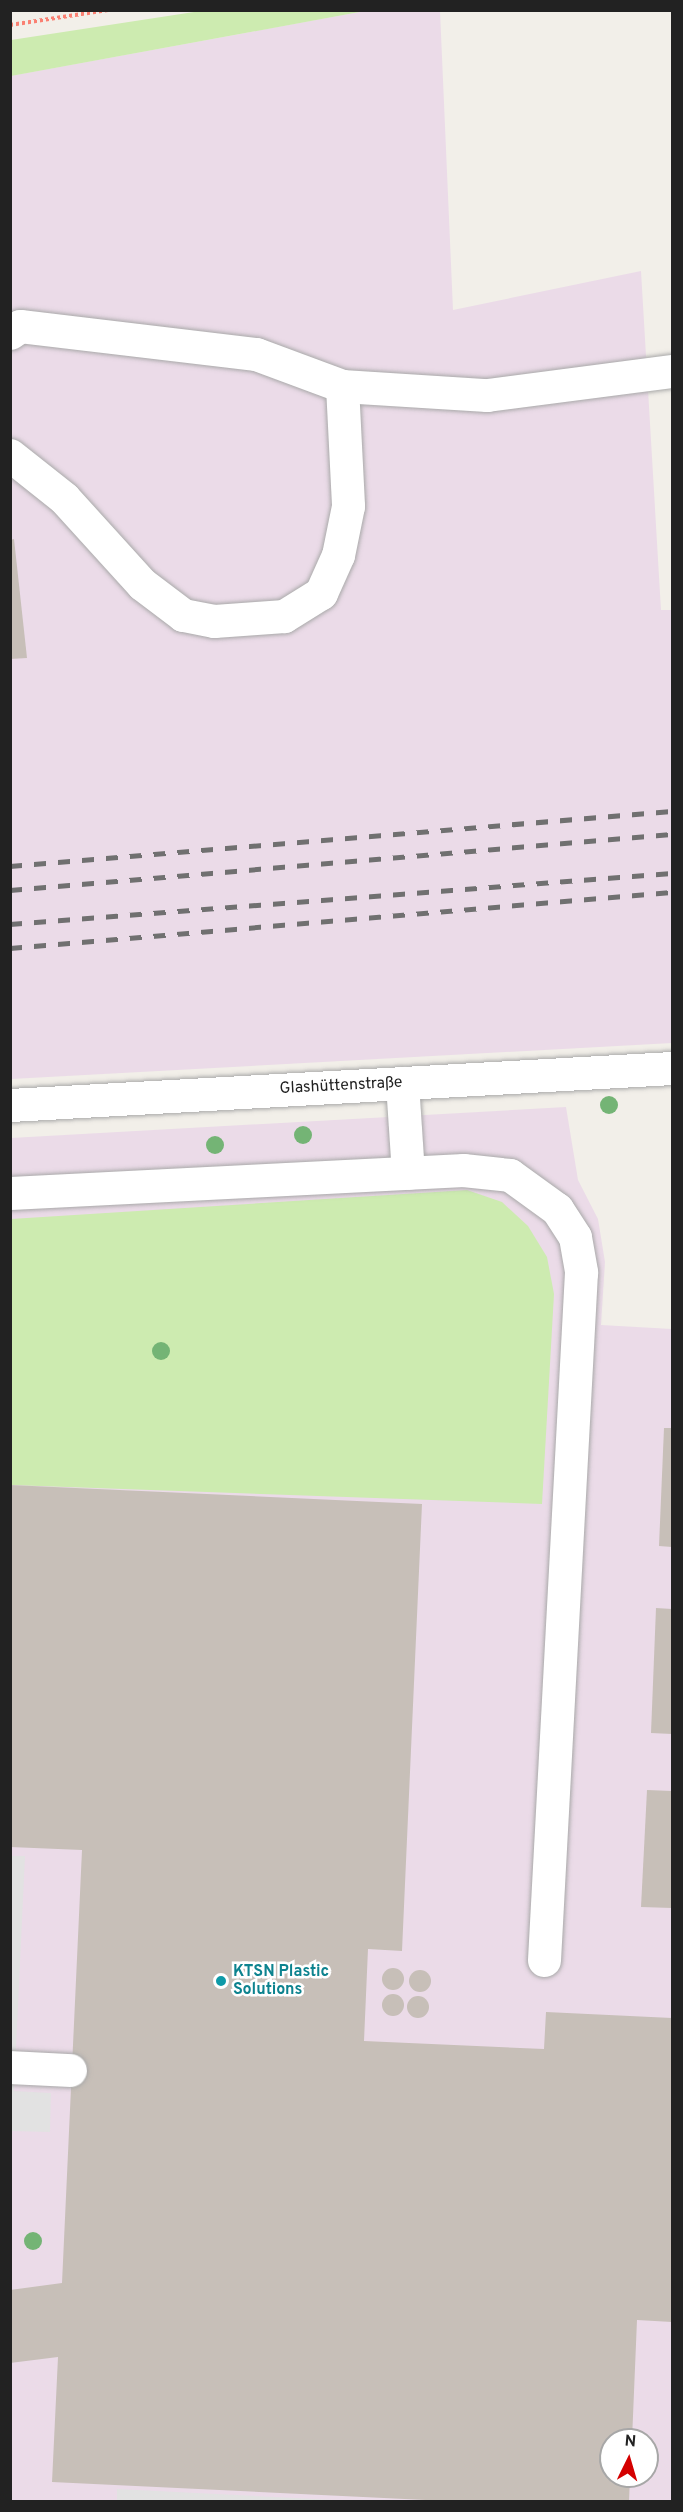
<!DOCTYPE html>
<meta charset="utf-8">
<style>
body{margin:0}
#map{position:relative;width:683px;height:2512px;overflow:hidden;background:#f2efe9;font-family:Overpass,sans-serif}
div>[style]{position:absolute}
.industrial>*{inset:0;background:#ebdbe8}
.grass>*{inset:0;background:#cdebb0}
.parking>*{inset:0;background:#e2e2e2}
.building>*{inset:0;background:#c7bfb8}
.round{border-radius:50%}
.path>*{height:4px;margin-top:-2px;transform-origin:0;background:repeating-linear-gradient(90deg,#fa8072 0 3px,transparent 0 6px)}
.roads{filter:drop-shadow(0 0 2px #a9a9a9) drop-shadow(0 0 2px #a9a9a9)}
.minor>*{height:33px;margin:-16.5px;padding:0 16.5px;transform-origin:16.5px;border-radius:16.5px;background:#fff}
.rail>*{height:4.5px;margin-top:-2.25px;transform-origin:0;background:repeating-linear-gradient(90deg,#707070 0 12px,transparent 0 24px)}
.trees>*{width:18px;height:18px;margin:-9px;border-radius:50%;background:#74b475}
.dots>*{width:16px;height:16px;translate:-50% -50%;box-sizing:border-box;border:3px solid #fff;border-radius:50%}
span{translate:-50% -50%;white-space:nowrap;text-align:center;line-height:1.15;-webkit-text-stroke:5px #fff;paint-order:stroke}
.street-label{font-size:16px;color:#222}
.culture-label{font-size:16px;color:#0d838f;font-weight:700}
.left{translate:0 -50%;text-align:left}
.frame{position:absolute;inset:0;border:12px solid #222;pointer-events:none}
.north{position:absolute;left:599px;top:2428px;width:60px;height:60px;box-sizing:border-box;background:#fff;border:2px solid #a7a7a7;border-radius:50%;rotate:5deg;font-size:16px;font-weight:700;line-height:24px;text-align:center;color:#222}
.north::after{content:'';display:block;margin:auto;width:21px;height:27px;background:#d40000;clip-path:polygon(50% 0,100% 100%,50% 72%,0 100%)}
</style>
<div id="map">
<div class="industrial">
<div style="clip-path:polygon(365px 11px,440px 11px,453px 310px,641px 271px,661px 610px,672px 610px,672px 1043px,11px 1079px,10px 76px)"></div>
<div style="clip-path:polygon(evenodd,566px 1107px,578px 1180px,598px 1219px,605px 1262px,601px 1325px,672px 1329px,672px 2501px,11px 2502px,11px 1138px,566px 1107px,611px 2440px,647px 2440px,647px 2476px,611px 2476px,611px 2440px)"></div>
</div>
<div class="grass">
<div style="clip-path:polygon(207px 10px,365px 11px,11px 76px,11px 40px)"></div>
<div style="clip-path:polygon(467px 1190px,502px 1202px,528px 1226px,547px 1257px,554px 1294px,542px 1504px,11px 1485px,11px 1219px)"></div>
</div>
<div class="parking">
<div style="clip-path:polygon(11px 1856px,25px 1856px,14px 2091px,51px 2093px,50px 2132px,11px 2131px)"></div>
<div style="clip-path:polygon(117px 2489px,354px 2501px,117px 2501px)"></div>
</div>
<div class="building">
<div style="clip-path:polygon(14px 539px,27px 658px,10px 659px,10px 540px)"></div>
<div style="clip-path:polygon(664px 1428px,672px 1428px,672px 1547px,659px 1546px)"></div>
<div style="clip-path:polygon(10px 1485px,422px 1504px,402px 1951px,368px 1949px,364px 2041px,544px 2049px,546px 2012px,672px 2018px,672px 2322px,637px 2320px,632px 2440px,611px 2440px,611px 2476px,630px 2476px,629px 2502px,467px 2502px,52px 2482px,58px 2357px,10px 2363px,10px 2290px,62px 2283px,82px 1850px,10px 1847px)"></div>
<div style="clip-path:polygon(656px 1608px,672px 1609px,672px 1734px,651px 1733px)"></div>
<div style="clip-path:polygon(647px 1790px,672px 1791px,672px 1908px,641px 1907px)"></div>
<div class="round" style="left:382px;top:1968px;width:22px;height:22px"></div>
<div class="round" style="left:409px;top:1970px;width:22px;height:22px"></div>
<div class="round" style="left:382px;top:1994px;width:22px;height:22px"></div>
<div class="round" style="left:407px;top:1996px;width:22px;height:22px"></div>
</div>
<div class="path">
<div style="left:10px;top:25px;width:99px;rotate:-8.7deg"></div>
</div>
<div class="roads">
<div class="minor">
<div style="left:10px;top:333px;width:12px;rotate:-35deg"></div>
<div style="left:20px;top:326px;width:238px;rotate:6.8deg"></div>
<div style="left:256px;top:354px;width:92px;rotate:20.4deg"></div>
<div style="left:342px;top:386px;width:120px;rotate:87.1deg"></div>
<div style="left:348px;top:506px;width:50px;rotate:101.5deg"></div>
<div style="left:338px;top:555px;width:42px;rotate:114.1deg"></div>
<div style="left:321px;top:593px;width:44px;rotate:148.1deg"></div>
<div style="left:284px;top:616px;width:70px;rotate:175.9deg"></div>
<div style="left:214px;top:621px;width:32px;rotate:-169deg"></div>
<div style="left:183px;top:615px;width:51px;rotate:-142.9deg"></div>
<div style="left:142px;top:584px;width:116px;rotate:-132.2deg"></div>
<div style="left:64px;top:498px;width:69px;rotate:-141.5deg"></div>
<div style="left:342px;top:386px;width:145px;rotate:3.6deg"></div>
<div style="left:487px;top:395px;width:187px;rotate:-7.4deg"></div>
<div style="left:402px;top:1083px;width:90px;rotate:86.2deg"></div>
<div style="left:10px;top:1105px;width:663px;rotate:-3.2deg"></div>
<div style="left:10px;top:1193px;width:454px;rotate:-2.9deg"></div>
<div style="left:463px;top:1170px;width:47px;rotate:6.1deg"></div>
<div style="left:510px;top:1175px;width:58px;rotate:35.9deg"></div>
<div style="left:557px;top:1209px;width:33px;rotate:57deg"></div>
<div style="left:575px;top:1237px;width:36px;rotate:80deg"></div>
<div style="left:581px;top:1272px;width:689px;rotate:93.08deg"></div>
<div style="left:10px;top:2067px;width:60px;rotate:2.9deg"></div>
</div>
</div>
<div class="rail">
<div style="left:10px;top:866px;width:664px;rotate:-4.75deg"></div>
<div style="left:10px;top:890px;width:664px;rotate:-4.84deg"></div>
<div style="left:10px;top:924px;width:664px;rotate:-4.41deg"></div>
<div style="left:10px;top:948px;width:664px;rotate:-4.84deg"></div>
</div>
<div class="trees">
<div style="left:609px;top:1105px"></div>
<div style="left:303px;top:1135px"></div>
<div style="left:215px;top:1145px"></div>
<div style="left:161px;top:1351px"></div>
<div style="left:33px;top:2241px"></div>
</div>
<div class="dots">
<div style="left:221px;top:1981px;background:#0f9aa8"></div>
</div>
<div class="street-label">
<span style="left:341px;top:1086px;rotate:-3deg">Glashüttenstraße</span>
</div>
<div class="culture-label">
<span class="left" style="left:233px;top:1981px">KTSN Plastic<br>Solutions</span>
</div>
<div class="frame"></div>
<div class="north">N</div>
</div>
